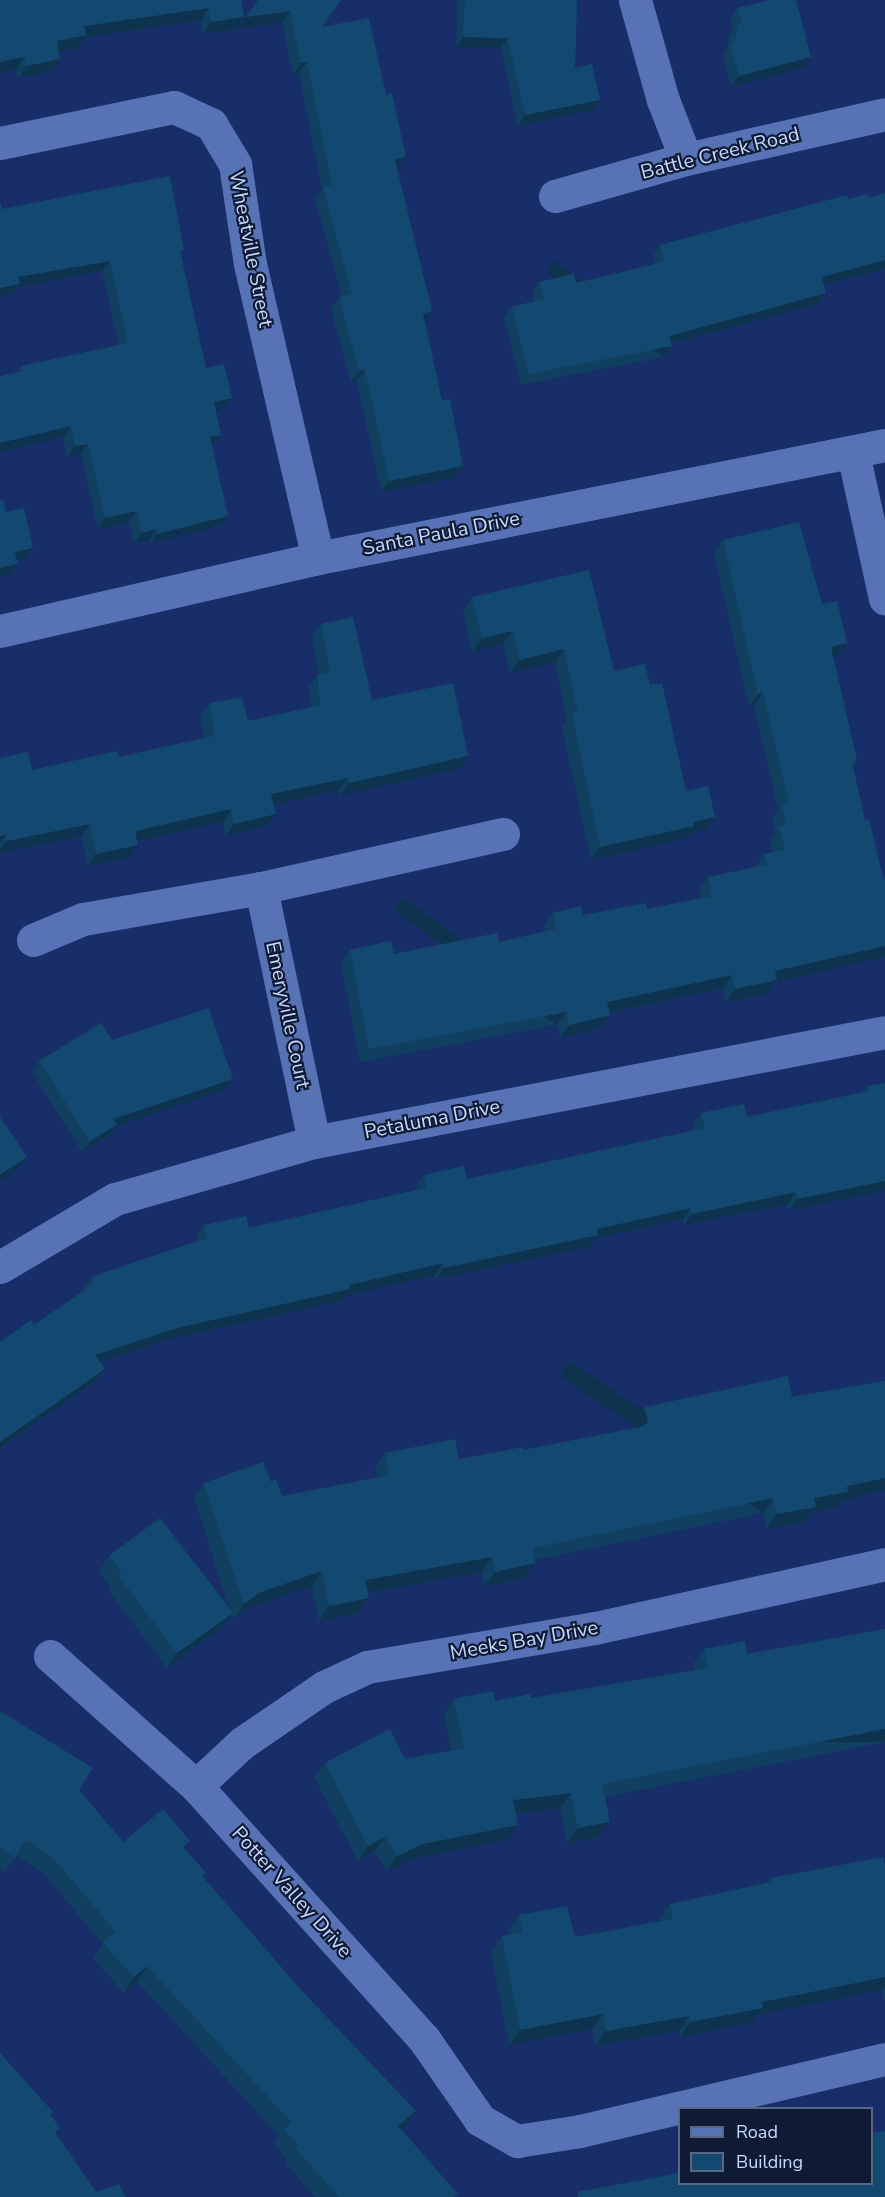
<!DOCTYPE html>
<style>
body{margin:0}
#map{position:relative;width:885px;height:2197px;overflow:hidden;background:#182e69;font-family:"Nunito Sans",sans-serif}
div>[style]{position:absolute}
.minor>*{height:33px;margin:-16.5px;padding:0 16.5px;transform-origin:16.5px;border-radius:16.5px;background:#5773b5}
.tertiary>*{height:33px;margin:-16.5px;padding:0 16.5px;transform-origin:16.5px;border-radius:16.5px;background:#5773b5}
.wall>*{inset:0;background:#103f60}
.shaded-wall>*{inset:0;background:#0d334e;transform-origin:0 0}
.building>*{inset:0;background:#134970}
span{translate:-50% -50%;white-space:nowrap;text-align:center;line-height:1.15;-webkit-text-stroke:4.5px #0f1a34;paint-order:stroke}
.street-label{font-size:20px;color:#c9daff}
.legend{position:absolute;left:678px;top:2107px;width:195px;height:78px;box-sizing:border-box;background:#0f1a34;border:2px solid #596785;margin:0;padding:8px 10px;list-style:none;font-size:18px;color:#c9daff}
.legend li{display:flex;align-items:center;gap:12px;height:30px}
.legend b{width:30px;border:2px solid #596785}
</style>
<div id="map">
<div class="minor">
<div style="left:635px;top:0;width:104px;rotate:74.4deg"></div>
<div style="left:663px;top:100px;width:63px;rotate:68.7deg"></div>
<div style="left:0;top:143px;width:178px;rotate:-11.7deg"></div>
<div style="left:174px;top:107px;width:41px;rotate:24.7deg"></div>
<div style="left:211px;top:124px;width:47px;rotate:59deg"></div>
<div style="left:235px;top:164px;width:101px;rotate:81.5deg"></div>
<div style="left:250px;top:264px;width:302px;rotate:77deg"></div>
<div style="left:555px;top:196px;width:136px;rotate:-15.8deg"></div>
<div style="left:686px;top:159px;width:204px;rotate:-12.7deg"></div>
<div style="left:853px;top:453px;width:149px;rotate:77.6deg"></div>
<div style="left:261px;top:888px;width:259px;rotate:78.2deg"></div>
<div style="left:33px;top:940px;width:54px;rotate:-22.8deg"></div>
<div style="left:83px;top:919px;width:181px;rotate:-9.9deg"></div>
<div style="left:261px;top:888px;width:248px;rotate:-12.6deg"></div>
<div style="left:0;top:1267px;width:134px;rotate:-30.6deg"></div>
<div style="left:115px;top:1199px;width:207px;rotate:-16deg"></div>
<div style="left:314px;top:1142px;width:581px;rotate:-10.9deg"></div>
<div style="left:50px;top:1656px;width:195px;rotate:41.7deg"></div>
<div style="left:196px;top:1786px;width:341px;rotate:48deg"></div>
<div style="left:424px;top:2039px;width:98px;rotate:55.3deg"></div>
<div style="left:480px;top:2120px;width:43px;rotate:29.6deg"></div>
<div style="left:517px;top:2141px;width:64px;rotate:-9deg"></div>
<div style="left:580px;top:2131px;width:313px;rotate:-13.3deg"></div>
<div style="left:196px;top:1786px;width:63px;rotate:-43.1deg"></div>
<div style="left:242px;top:1743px;width:99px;rotate:-34.3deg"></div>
<div style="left:324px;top:1687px;width:47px;rotate:-24.9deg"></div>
<div style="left:367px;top:1667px;width:231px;rotate:-9.7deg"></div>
<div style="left:595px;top:1628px;width:297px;rotate:-12.4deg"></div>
</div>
<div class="tertiary">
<div style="left:0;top:631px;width:326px;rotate:-12.9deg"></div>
<div style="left:318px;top:558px;width:578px;rotate:-11.27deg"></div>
</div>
<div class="wall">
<div style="clip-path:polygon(0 0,241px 0,244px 17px,235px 29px,203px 34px,201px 20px,86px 37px,78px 48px,59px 51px,51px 71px,18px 78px)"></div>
<div style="clip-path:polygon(258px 0,341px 0,322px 27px,397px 169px,432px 311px,425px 322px,442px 401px,463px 466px,455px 478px,381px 492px,357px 381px,351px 382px,331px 309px,339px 297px,342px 297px,315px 199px,322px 189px,299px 73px,293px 75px,282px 22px,238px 29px)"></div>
<div style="clip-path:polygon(458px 0,577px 0,575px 68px,593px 110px,518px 126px,501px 48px,456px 48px)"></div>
<div style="clip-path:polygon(737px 8px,803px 68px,731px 87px,723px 55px,728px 47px,729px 36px,733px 30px,730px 19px)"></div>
<div style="clip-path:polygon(885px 193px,885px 269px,824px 285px,818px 304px,671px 344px,672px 346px,664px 357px,521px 385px,504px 317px,512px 307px,534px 301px,532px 293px,539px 282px,576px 283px,655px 264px,653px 256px,660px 245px,848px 199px,869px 198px)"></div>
<div style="clip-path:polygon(2px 209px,181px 255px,206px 368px,224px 408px,216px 410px,213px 445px,212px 446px,220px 526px,150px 544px,149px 540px,134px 543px,129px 522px,98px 529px,81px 454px,67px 457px,63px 437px,17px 373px,21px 366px,119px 345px,102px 271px,17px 287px,12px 294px)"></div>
<div style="clip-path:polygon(723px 540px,838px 656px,833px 657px,857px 760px,853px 767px,775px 982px,768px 993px,726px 1002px,723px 988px,610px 1013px,610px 1015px,601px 1028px,560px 1038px,557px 1025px,360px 1062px,341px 963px,350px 950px,394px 954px,499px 942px,545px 932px,544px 926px,553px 913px,583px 915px,647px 909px,701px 898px,699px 890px,708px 877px,755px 867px,764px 854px,773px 852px,770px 840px,776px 832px,772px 818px,778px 809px,754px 705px,749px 707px,714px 553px)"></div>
<div style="clip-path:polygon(472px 597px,614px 671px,650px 685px,686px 791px,705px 830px,687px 835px,684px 839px,591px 860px,562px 727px,567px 721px,555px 663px,510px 673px,503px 644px,472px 652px,463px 611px)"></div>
<div style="clip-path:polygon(321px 624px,372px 700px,460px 768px,340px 796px,339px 790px,274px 804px,276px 814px,267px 826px,226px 836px,223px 822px,137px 841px,130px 857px,88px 866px,81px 836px,0 853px,0 758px,32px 770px,119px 757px,204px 738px,201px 715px,210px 703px,248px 721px,311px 707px,309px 687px,317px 675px,319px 674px,312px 636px)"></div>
<div style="clip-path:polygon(112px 1040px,225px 1090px,117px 1126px,110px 1135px,82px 1152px,32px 1072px,39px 1061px)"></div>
<div style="clip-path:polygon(885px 1083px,789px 1210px,788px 1204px,684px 1225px,683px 1219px,596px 1238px,590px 1247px,436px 1279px,435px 1275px,345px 1296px,342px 1301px,169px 1339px,100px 1362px,97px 1380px,0 1448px,0 1342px,34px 1325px,84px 1291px,83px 1288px,91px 1277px,197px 1241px,196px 1236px,204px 1225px,249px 1228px,416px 1190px,416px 1186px,424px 1175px,467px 1179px,695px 1130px,693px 1124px,701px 1113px,747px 1117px,864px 1092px,868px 1086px)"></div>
<div style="clip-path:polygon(885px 1381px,885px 1490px,843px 1500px,838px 1507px,812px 1512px,805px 1522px,766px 1529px,763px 1513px,535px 1560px,535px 1563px,525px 1578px,484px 1586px,482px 1572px,367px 1593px,369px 1598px,358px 1613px,319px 1621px,312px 1586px,248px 1608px,234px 1619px,232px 1614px,222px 1628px,167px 1668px,108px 1590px,110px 1587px,99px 1571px,109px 1556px,230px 1610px,194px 1498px,204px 1483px,271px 1482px,282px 1496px,377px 1478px,375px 1468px,385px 1453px,459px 1459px,523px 1450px,636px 1428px,635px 1422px,645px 1407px,792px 1397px)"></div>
<div style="clip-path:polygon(885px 1629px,885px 1742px,605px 1797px,599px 1837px,567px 1843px,560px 1808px,515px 1814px,507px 1840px,412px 1859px,387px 1871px,374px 1852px,358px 1861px,314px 1777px,325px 1763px,405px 1759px,451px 1751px,444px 1714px,454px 1699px,495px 1701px,531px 1698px,695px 1670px,693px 1664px,704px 1649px,747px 1654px)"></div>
<div style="clip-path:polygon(0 1711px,79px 1790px,123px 1842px,185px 1849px,206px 1873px,203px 1877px,302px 1991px,416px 2111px,405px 2126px,401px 2129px,458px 2194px,455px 2197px,315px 2197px,285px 2163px,287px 2160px,274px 2144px,279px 2136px,137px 1981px,124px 1993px,93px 1958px,103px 1944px,44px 1874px,16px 1856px,4px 1873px,0 1870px)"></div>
<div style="clip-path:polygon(885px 1866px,885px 2000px,884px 2000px,882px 1990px,757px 2015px,752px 2023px,680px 2037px,679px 2031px,596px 2046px,592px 2029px,509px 2045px,491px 1951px,502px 1936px,509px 1935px,508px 1930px,519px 1915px,575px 1937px,660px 1921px,659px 1919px,670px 1904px,767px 1883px,771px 1878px)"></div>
</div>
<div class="shaded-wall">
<div style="clip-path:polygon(209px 8px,201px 20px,86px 37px,78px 48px,48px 53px,57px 41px,84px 26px)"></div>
<div style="clip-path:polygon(290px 11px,282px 22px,238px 29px,246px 17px)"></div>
<div style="clip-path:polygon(244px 17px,235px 29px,203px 34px,211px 22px)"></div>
<div style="clip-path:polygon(463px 37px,508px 38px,501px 48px,456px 48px)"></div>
<div style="clip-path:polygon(24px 57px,16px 69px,0 72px,0 62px)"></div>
<div style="clip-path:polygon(811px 57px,803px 68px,731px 87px,739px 76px)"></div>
<div style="clip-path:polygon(60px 59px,51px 71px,18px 78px,26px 66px)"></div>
<div style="clip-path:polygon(307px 62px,299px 73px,293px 75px,301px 63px)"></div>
<div style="clip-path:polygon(600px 100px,593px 110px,518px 126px,525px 115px)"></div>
<div style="clip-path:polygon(406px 157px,398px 169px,395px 160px)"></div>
<div style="clip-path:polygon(885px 260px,885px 269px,814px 287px,822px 277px)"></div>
<div style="clip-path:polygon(110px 261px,102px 271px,17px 287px,12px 294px,0 297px,0 288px,18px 277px)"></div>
<div style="clip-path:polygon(826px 293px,818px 304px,662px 346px,669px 336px)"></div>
<div style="clip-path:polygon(432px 311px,424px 323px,423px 314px)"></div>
<div style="left:672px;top:346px;width:14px;height:146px;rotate:126deg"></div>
<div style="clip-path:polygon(365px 369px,357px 381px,351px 382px,359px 371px)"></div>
<div style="clip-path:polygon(232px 398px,224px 408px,206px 413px,214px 402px)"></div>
<div style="clip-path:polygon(71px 426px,63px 437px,0 452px,0 443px)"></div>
<div style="clip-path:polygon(221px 435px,213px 445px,202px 448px,210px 437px)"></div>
<div style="clip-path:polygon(88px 444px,81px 454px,67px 457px,75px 446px)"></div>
<div style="clip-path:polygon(463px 466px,455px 478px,381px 492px,389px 481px)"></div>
<div style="clip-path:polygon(137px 511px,129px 522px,98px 529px,105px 518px)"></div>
<div style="clip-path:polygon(228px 516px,220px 526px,150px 544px,157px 534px)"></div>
<div style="clip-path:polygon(156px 529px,149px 540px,134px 543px,141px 533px)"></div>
<div style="clip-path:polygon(33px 548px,25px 559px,8px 562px,15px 552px)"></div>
<div style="clip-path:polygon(18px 564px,10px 574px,0 577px,0 568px)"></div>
<div style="clip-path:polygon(513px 631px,503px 644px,472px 652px,482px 638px)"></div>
<div style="clip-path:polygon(847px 643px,838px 656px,822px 660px,831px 647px)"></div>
<div style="clip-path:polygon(564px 649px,555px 663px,510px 673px,520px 660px)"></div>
<div style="clip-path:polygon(763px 692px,754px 705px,749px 707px,758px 694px)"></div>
<div style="clip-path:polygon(468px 756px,460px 768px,340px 796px,349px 783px)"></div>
<div style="clip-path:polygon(348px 778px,339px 790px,263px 807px,271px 794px)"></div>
<div style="clip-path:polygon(231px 809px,223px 822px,127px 843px,135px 831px)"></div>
<div style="clip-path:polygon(276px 814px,267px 826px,226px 836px,234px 824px)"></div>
<div style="clip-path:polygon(715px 817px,705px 830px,687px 835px,684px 839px,591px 860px,600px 847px)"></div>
<div style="clip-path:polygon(90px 824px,81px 836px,0 853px,0 850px,7px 841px)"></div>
<div style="clip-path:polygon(5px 835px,0 842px,0 836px)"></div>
<div style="clip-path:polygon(138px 845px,130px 857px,88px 866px,96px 854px)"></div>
<div style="clip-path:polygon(885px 946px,885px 957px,775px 982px,768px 993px,726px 1002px,735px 989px,775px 971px)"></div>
<div style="clip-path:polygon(732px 975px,723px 988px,598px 1015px,607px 1002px)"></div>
<div style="left:566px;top:1012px;width:16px;height:200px;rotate:125deg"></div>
<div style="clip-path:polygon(610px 1015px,601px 1028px,560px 1038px,569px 1025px)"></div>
<div style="clip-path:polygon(233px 1079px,225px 1090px,117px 1126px,110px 1135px,82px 1152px,90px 1141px,113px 1119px)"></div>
<div style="clip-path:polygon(27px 1157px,18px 1170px,0 1182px,0 1175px)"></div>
<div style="clip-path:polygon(885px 1181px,885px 1191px,789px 1210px,797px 1199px)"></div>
<div style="clip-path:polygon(796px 1192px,788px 1204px,684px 1225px,692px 1214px)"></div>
<div style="clip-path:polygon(691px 1208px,683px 1219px,596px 1238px,590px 1247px,436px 1279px,444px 1268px,597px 1229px)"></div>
<div style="clip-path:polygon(443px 1263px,435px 1275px,345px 1296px,342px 1301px,169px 1339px,87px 1366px,95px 1355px,177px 1328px,349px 1285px)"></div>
<div style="clip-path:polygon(105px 1369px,97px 1380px,0 1448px,0 1442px)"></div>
<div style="clip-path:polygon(885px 1478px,885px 1490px,843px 1500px,838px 1507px,812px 1512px,805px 1522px,766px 1529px,777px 1514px,814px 1498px,847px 1486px)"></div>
<div style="left:773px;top:1498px;width:18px;height:245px;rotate:124deg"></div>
<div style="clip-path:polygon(492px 1557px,482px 1572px,354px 1595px,365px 1580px)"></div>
<div style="clip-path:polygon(535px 1563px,525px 1578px,484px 1586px,495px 1572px)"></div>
<div style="clip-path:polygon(322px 1571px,312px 1586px,248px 1608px,234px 1619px,244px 1604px,258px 1593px)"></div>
<div style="clip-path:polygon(369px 1598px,358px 1613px,319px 1621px,329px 1606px)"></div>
<div style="clip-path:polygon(233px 1613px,222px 1628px,167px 1668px,177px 1653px)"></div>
<div style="left:885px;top:1729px;width:13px;height:288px;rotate:90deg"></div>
<div style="clip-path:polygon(571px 1793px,560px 1808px,502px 1815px,513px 1800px)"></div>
<div style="clip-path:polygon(610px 1822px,599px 1837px,567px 1843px,578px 1828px)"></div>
<div style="clip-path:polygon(518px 1825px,507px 1840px,412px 1859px,387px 1871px,397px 1856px,423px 1844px)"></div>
<div style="clip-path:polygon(385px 1837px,374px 1852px,358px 1861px,368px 1846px)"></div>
<div style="clip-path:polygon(147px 1966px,137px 1981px,124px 1993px,134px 1977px)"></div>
<div style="clip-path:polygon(885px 1977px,885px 1987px,882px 1990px,757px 2015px,752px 2023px,680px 2037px,690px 2022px,762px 2002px)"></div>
<div style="clip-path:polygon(603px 2014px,592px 2029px,509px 2045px,520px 2030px)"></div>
<div style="clip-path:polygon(689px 2016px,679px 2031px,596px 2046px,606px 2031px)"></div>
<div style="clip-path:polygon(416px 2111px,405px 2126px,388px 2141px,398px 2126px)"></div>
</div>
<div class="building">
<div style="clip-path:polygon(0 0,241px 0,244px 17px,211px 22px,209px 8px,84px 26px,87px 35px,57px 41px,60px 59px,26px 66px,24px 57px,0 62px)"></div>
<div style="clip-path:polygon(258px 0,341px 0,322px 27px,369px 18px,386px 95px,392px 93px,406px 157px,395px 160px,432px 311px,423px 314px,442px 401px,450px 399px,463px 466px,389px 481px,365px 369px,359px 371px,339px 297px,352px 294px,323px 187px,332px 185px,307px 62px,301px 63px,290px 11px,246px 17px)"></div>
<div style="clip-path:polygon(465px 0,577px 0,575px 68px,592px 64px,600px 100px,525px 115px,508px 38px,463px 37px)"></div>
<div style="clip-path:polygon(770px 0,796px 0,811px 57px,739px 76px,730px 44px,735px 43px,737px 25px,742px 24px,737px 8px)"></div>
<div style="clip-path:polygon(170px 176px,184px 250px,180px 251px,206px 368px,224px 364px,232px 398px,214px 402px,221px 435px,210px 437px,228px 516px,157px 534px,156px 529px,141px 533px,137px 511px,105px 518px,88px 444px,75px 446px,71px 426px,0 443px,0 376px,23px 371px,21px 366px,128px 343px,110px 261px,18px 277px,20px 284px,0 288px,0 201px,2px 209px)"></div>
<div style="clip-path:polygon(885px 193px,885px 260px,822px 277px,826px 293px,669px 336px,672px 346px,529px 374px,512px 307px,544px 299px,539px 282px,574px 274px,576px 283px,664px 262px,660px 245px,847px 195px,848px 199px,868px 194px,869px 198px)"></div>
<div style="clip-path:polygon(0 500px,3px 500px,6px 512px,24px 508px,33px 548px,15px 552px,18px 564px,0 568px)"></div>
<div style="clip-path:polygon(799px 522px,822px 604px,837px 601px,847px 643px,831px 647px,857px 760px,852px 762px,865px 820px,869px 819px,883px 877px,885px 880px,885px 946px,775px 971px,777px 980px,735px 989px,732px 975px,607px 1002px,610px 1015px,578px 1023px,569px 1025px,566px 1012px,369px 1049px,350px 950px,391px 941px,394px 954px,497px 933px,499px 942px,556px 929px,553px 913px,581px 906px,583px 915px,646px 903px,647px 909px,712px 896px,708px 877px,767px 865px,764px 854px,785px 850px,779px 827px,786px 825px,782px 805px,789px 803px,763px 692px,758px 694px,723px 540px)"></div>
<div style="clip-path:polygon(589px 570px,614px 671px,645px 664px,650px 685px,662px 683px,686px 791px,708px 786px,715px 817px,693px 822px,694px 826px,600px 847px,572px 714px,578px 712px,564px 649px,520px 660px,513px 631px,482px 638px,472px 597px)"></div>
<div style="clip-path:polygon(353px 617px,372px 700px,453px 683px,468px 756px,349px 783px,348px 778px,271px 794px,276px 814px,234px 824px,231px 809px,135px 831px,138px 845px,96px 854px,90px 824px,7px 841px,5px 835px,0 836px,0 758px,28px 752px,32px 770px,117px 751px,119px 757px,214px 736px,210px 703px,242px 697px,248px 721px,321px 705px,317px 675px,330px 672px,321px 624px)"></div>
<div style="clip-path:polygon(209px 1008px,233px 1079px,113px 1119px,117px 1125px,90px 1141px,39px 1061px,101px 1023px,112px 1040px)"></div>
<div style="clip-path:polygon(885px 1083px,885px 1181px,797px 1199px,796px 1192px,692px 1214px,691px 1208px,597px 1229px,598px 1235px,444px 1268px,443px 1263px,349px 1285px,350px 1289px,177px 1328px,95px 1355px,105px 1369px,0 1442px,0 1342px,31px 1320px,34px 1325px,93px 1284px,91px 1277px,207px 1238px,204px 1225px,246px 1216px,249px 1228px,426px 1188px,424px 1175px,464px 1166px,467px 1179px,705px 1128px,701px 1113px,744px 1104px,747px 1117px,869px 1091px,868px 1086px)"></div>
<div style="clip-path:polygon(0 1117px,27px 1157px,0 1175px)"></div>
<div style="clip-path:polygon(788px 1376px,792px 1397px,885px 1381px,885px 1478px,847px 1486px,848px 1492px,814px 1498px,816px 1507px,777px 1514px,773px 1498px,533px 1548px,535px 1563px,495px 1572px,492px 1557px,365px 1580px,369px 1598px,329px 1606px,322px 1571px,258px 1593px,244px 1604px,204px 1483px,263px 1462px,271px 1482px,276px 1479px,282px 1496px,390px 1475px,385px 1453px,455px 1439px,459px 1459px,523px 1447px,523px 1450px,640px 1427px,648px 1423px,645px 1407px)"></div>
<div style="clip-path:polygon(160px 1518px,233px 1613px,177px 1653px,118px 1575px,122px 1572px,109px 1556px)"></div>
<div style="clip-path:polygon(885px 1629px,885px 1729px,602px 1784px,610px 1822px,578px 1828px,571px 1793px,513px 1800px,518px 1825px,423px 1844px,397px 1856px,385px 1837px,368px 1846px,325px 1763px,390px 1729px,405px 1759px,464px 1748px,454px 1699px,493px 1691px,495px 1701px,530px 1694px,531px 1698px,708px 1668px,704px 1649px,745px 1641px,747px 1654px)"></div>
<div style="clip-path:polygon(0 1711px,93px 1768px,79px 1790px,123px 1842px,163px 1809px,190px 1841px,183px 1847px,206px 1873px,202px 1876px,302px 1991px,416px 2111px,398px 2126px,458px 2194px,454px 2197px,339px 2197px,295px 2148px,298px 2145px,284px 2129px,292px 2123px,147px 1966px,134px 1977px,103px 1943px,116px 1932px,54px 1859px,26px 1840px,15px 1858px,0 1848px)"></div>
<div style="clip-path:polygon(883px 1857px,885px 1866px,885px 1977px,762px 2002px,763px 2008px,690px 2022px,689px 2016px,606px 2031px,603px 2014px,520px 2030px,502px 1936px,522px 1932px,519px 1915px,567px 1906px,575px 1937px,673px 1919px,670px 1904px,771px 1882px,771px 1878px)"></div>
<div style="clip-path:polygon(0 2053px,53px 2112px,50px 2114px,60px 2128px,55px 2132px,96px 2192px,119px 2184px,126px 2197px,0 2197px)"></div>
<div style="clip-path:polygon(885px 2131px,885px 2197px,578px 2197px,577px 2192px,680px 2173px,680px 2184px,872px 2184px,872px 2133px)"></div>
</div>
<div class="street-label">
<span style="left:720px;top:153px;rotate:-14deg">Battle Creek Road</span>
<span style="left:251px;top:249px;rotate:79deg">Wheatville Street</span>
<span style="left:441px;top:533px;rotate:-11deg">Santa Paula Drive</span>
<span style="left:288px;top:1015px;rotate:78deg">Emeryville Court</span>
<span style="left:432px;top:1119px;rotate:-11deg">Petaluma Drive</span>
<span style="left:524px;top:1640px;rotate:-10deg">Meeks Bay Drive</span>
<span style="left:292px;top:1892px;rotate:48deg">Potter Valley Drive</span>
</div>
<ul class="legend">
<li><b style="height:8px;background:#5773b5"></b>Road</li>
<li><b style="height:16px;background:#134970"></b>Building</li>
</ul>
</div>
